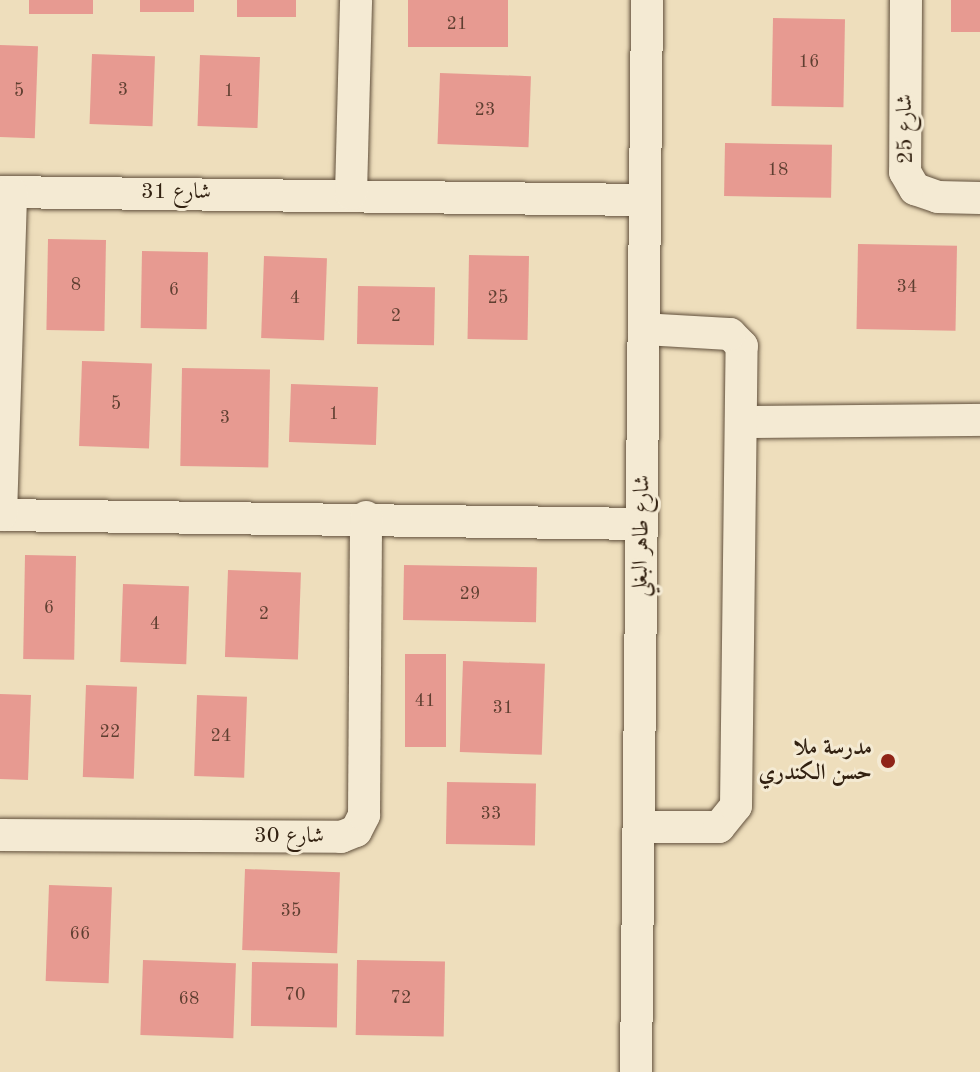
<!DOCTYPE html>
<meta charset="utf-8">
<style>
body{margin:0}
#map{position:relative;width:980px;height:1072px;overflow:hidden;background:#eedebc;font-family:"Old Standard TT",Amiri,serif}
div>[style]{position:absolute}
.building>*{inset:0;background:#e79a91;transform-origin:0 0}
.roads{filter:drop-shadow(0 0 2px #61503c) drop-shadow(0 0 2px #61503c)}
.minor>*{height:32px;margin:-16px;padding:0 16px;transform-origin:16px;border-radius:16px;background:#f4ead3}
.dots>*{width:22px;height:22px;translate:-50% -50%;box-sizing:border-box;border:4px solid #f4ead3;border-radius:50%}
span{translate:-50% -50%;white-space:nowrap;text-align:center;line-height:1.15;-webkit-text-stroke:6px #f4ead3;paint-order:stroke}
.number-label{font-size:18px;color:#5f3f31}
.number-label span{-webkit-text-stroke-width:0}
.street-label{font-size:22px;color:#322111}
.poi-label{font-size:22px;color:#322111;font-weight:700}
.right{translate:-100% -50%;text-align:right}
</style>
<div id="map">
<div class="building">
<div style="left:29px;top:0;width:64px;height:14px"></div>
<div style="left:140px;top:0;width:54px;height:12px"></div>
<div style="left:237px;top:0;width:59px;height:17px"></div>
<div style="left:408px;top:0;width:100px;height:47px"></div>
<div style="left:951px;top:0;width:29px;height:32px"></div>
<div style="left:773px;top:18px;width:72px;height:88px;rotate:1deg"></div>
<div style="left:0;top:45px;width:38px;height:92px;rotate:2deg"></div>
<div style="left:92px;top:54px;width:63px;height:70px;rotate:2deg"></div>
<div style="left:200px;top:55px;width:60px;height:71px;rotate:2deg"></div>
<div style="left:440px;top:73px;width:91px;height:71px;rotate:2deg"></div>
<div style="left:725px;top:143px;width:107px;height:53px;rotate:1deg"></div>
<div style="left:48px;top:239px;width:58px;height:91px;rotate:1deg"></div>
<div style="left:858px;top:244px;width:99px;height:85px;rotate:1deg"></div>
<div style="left:142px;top:251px;width:66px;height:77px;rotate:1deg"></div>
<div style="left:469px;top:255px;width:60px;height:84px;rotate:1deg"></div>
<div style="left:264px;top:256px;width:63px;height:82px;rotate:2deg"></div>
<div style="left:358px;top:286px;width:77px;height:58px;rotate:1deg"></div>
<div style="left:82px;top:361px;width:70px;height:85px;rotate:2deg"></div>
<div style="left:182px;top:368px;width:88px;height:98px;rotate:1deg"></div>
<div style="left:291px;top:384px;width:87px;height:58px;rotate:2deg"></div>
<div style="left:25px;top:555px;width:51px;height:104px;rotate:1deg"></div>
<div style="left:404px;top:565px;width:133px;height:55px;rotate:1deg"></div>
<div style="left:228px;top:570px;width:73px;height:87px;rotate:2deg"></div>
<div style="left:123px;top:584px;width:66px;height:78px;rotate:2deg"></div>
<div style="left:405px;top:654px;width:41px;height:93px"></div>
<div style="left:463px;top:661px;width:82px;height:91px;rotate:2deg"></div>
<div style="left:86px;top:685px;width:51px;height:92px;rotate:2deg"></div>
<div style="left:0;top:694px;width:31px;height:85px;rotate:2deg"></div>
<div style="left:197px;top:695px;width:50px;height:81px;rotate:2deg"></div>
<div style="left:447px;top:782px;width:89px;height:62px;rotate:1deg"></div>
<div style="left:245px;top:869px;width:95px;height:81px;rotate:2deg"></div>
<div style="left:49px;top:885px;width:63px;height:96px;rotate:2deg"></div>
<div style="left:143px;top:960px;width:93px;height:75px;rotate:2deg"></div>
<div style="left:357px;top:960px;width:88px;height:75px;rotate:1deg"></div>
<div style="left:252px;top:962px;width:86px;height:64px;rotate:1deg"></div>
</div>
<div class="roads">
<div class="minor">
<div style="left:906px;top:0;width:172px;rotate:90.3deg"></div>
<div style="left:905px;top:172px;width:20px;rotate:60deg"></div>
<div style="left:915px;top:189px;width:24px;rotate:19deg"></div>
<div style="left:938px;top:197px;width:42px;rotate:1.4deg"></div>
<div style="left:0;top:192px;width:645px;rotate:0.71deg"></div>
<div style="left:351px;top:194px;width:194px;rotate:-88.5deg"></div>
<div style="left:741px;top:422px;width:239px;rotate:-0.5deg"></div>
<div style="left:0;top:515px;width:642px;rotate:0.8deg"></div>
<div style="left:1px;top:515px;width:323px;rotate:-88.2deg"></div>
<div style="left:639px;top:827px;width:80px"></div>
<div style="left:719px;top:827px;width:27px;rotate:-51deg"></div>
<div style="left:736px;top:806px;width:460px;rotate:-89.3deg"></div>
<div style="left:742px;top:346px;width:17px;rotate:-135deg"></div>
<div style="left:730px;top:334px;width:86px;rotate:-176.7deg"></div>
<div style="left:0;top:835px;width:341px;rotate:0.3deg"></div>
<div style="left:341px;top:837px;width:16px;rotate:-22deg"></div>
<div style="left:356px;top:831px;width:18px;rotate:-63deg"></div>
<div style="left:364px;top:815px;width:298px;rotate:-89.6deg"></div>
<div style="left:636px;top:1072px;width:1072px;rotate:-89.41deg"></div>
</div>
</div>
<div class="dots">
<div style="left:888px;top:761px;background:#8f2418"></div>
</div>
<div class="number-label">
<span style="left:457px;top:24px">21</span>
<span style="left:809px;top:62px">16</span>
<span style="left:123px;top:90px">3</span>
<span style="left:19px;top:91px">5</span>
<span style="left:229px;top:91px">1</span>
<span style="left:485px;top:110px">23</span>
<span style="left:778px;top:170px">18</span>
<span style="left:76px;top:285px">8</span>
<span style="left:907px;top:287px">34</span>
<span style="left:174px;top:290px">6</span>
<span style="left:295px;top:298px">4</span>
<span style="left:498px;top:298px">25</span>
<span style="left:396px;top:316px">2</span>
<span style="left:116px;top:404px">5</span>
<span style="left:334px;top:414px">1</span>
<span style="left:225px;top:418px">3</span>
<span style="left:470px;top:594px">29</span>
<span style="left:49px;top:608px">6</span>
<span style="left:264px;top:614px">2</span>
<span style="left:155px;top:624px">4</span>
<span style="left:425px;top:701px">41</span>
<span style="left:503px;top:708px">31</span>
<span style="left:110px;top:732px">22</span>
<span style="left:221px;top:736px">24</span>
<span style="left:491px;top:814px">33</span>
<span style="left:291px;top:911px">35</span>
<span style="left:80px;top:934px">66</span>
<span style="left:295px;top:995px">70</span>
<span style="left:401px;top:998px">72</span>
<span style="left:189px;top:999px">68</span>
</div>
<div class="street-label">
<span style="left:906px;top:129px;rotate:-91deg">شارع 25</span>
<span style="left:176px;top:193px">شارع 31</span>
<span style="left:642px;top:536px;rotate:-89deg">شارع طاهر البغلي</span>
<span style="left:289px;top:837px">شارع 30</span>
</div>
<div class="poi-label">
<span class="right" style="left:872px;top:761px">مدرسة ملا<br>حسن الكندري</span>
</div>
</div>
